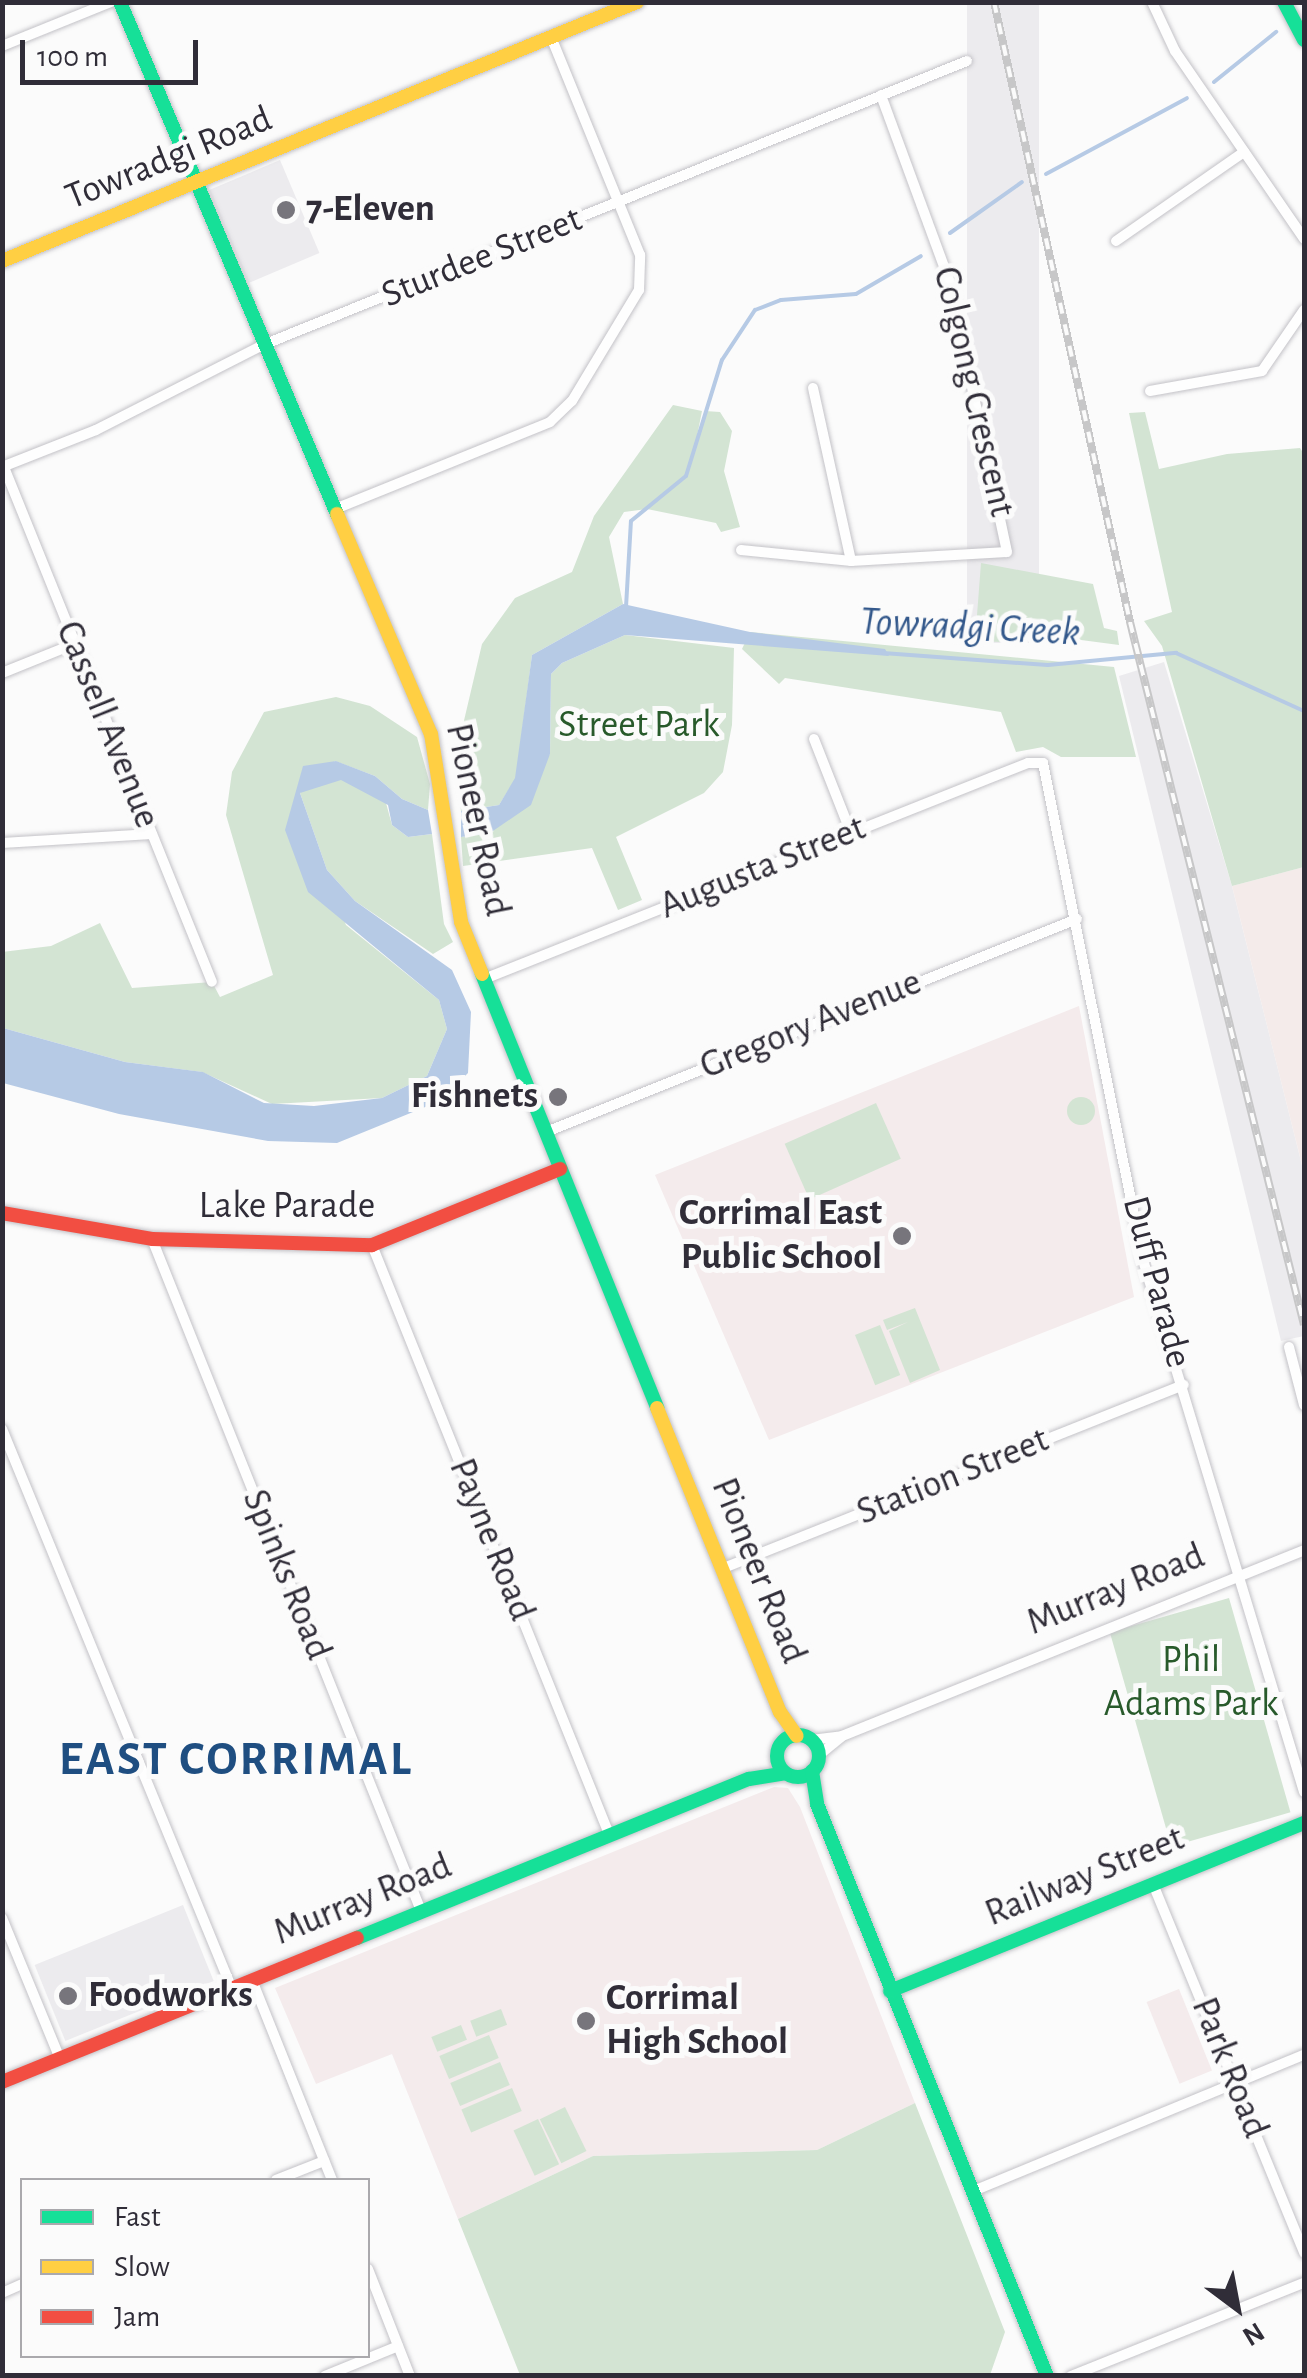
<!DOCTYPE html>
<style>
body{margin:0}
#map{position:relative;width:1307px;height:2378px;overflow:hidden;background:#fbfbfb;font-family:"Alegreya Sans",sans-serif}
div>[style]{position:absolute}
.built>*{inset:0;background:#ecebee;transform-origin:0 0}
.industrial>*{inset:0;background:#f4ebea}
.education>*{inset:0;background:#f4ebec;transform-origin:0 0}
.green>*{inset:0;background:#d3e4d3;transform-origin:0 0}
.round{border-radius:50%}
.water>*{inset:0;background:#b6cae5}
.stream>*{height:4px;margin:-2px;padding:0 2px;transform-origin:2px;border-radius:2px;background:#b6cae5}
.roads{filter:drop-shadow(0 0 2px #c3c2c7) drop-shadow(0 0 2px #c3c2c7)}
.street>*{height:10px;margin:-5px;padding:0 5px;transform-origin:5px;border-radius:5px;background:#fefefe}
.fast>*{height:14px;margin:-7px;padding:0 7px;transform-origin:7px;border-radius:7px;background:#16e098}
.fast>.ring{margin:-7px;padding:0;box-sizing:content-box;background:none;border:14px solid #16e098;border-radius:50%}
.slow>*{height:14px;margin:-7px;padding:0 7px;transform-origin:7px;border-radius:7px;background:#ffcf43}
.jam>*{height:14px;margin:-7px;padding:0 7px;transform-origin:7px;border-radius:7px;background:#f24e42}
.rail>*{height:8px;margin-top:-4px;transform-origin:0;background:repeating-linear-gradient(90deg,#fbfbfb 0 11px,#c7c7c8 0 22px);box-sizing:border-box;border-block:2px solid #c7c7c8}
.dots>*{width:28px;height:28px;translate:-50% -50%;box-sizing:border-box;border:5px solid #fbfbfb;border-radius:50%}
span{translate:-50% -50%;white-space:nowrap;text-align:center;line-height:1.15;-webkit-text-stroke:10px #fbfbfb;paint-order:stroke}
.street-label{font-size:38px;color:#302d38}
.poi-label{font-size:38px;color:#302d38;font-weight:700}
.left{translate:0 -50%;text-align:left}
.right{translate:-100% -50%;text-align:right}
.park-label{font-size:38px;color:#285a2b}
.water-label{font-size:40px;color:#33588b;font-style:italic}
.district-label{font-size:48px;color:#1f4e81;font-weight:700;letter-spacing:2.5px}
.frame{position:absolute;inset:0;border:5px solid #302d38;pointer-events:none}
.legend{position:absolute;left:20px;top:2178px;width:350px;height:180px;box-sizing:border-box;background:#fbfbfb;border:2px solid #aaa9ad;margin:0;padding:12px 18px;list-style:none;font-size:30px;color:#302d38}
.legend li{display:flex;align-items:center;gap:20px;height:50px}
.legend b{width:50px;border:2px solid #aaa9ad}
.north{position:absolute;left:1187px;top:2258px;width:100px;height:100px;-webkit-text-stroke:8px #fbfbfb;paint-order:stroke;rotate:148deg;font-size:28px;font-weight:700;line-height:40px;text-align:center;color:#302d38}
.north::after{content:'';display:block;margin:auto;width:35px;height:45px;background:#302d38;clip-path:polygon(50% 0,100% 100%,50% 72%,0 100%)}
.scale{position:absolute;left:20px;top:40px;width:178px;height:45px;box-sizing:border-box;border:5px solid #302d38;border-top:0;padding-left:12px;font-size:30px;line-height:35px;white-space:nowrap;color:#302d38;-webkit-text-stroke:8px #fbfbfb;paint-order:stroke}
</style>
<div id="map">
<div class="built">
<div style="left:967px;top:3px;width:72px;height:640px"></div>
<div style="left:280px;top:160px;width:101px;height:77px;rotate:67deg"></div>
<div style="clip-path:polygon(1164px 662px,1232px 886px,1304px 1173px,1304px 1336px,1281px 1341px,1119px 676px)"></div>
<div style="left:183px;top:1905px;width:82px;height:160px;rotate:68deg"></div>
</div>
<div class="industrial">
<div style="clip-path:polygon(1304px 867px,1304px 1173px,1232px 886px)"></div>
</div>
<div class="education">
<div style="clip-path:polygon(1079px 1006px,1134px 1297px,769px 1440px,655px 1175px)"></div>
<div style="clip-path:polygon(774px 1787px,788px 1788px,800px 1807px,915px 2103px,817px 2150px,593px 2156px,458px 2219px,392px 2054px,316px 2084px,275px 1988px)"></div>
<div style="left:1179px;top:1989px;width:88px;height:35px;rotate:68deg"></div>
</div>
<div class="green">
<div style="clip-path:polygon(673px 405px,702px 411px,696px 441px,705px 411px,720px 412px,732px 431px,724px 471px,740px 527px,721px 532px,716px 523px,647px 509px,624px 512px,609px 537px,623px 604px,532px 655px,516px 778px,499px 805px,461px 811px,454px 763px,482px 644px,515px 598px,572px 572px,594px 516px)"></div>
<div style="clip-path:polygon(1145px 412px,1159px 469px,1227px 454px,1300px 448px,1304px 454px,1304px 867px,1232px 886px,1162px 646px,1144px 621px,1172px 612px,1129px 413px)"></div>
<div style="clip-path:polygon(981px 563px,1093px 584px,1104px 628px,1117px 631px,1119px 645px,1028px 633px,1002px 642px,975px 641px)"></div>
<div style="clip-path:polygon(750px 632px,1114px 667px,1136px 757px,1061px 757px,1043px 747px,1016px 752px,1001px 712px,785px 678px,779px 684px,742px 649px)"></div>
<div style="clip-path:polygon(625px 635px,734px 648px,732px 725px,723px 772px,704px 793px,616px 837px,642px 900px,618px 910px,592px 848px,463px 866px,461px 837px,490px 833px,550px 754px,551px 674px,562px 663px)"></div>
<div style="clip-path:polygon(336px 697px,370px 706px,417px 737px,430px 784px,428px 810px,402px 799px,375px 776px,335px 761px,297px 795px,346px 925px,439px 1000px,447px 1029px,427px 1076px,382px 1098px,272px 1104px,202px 1072px,125px 1062px,3px 1028px,2px 952px,51px 946px,100px 923px,132px 988px,212px 982px,220px 997px,273px 975px,226px 815px,232px 772px,264px 712px)"></div>
<div style="clip-path:polygon(341px 779px,386px 803px,392px 825px,408px 837px,432px 834px,444px 924px,453px 942px,433px 954px,355px 901px,327px 870px,300px 793px,308px 785px)"></div>
<div class="round" style="left:1067px;top:1097px;width:28px;height:28px"></div>
<div style="left:876px;top:1103px;width:61px;height:100px;rotate:66deg"></div>
<div style="clip-path:polygon(915px 1308px,940px 1370px,910px 1383px,889px 1331px,908px 1322px,887px 1330px,883px 1320px)"></div>
<div style="left:880px;top:1325px;width:54px;height:27px;rotate:68deg"></div>
<div style="left:1229px;top:1598px;width:223px;height:124px;rotate:74deg"></div>
<div style="left:501px;top:2009px;width:17px;height:33px;rotate:69deg"></div>
<div style="left:461px;top:2025px;width:16px;height:32px;rotate:68deg"></div>
<div style="left:489px;top:2035px;width:25px;height:54px;rotate:67deg"></div>
<div style="left:500px;top:2062px;width:25px;height:54px;rotate:67deg"></div>
<div style="left:512px;top:2088px;width:25px;height:55px;rotate:67deg"></div>
<div style="clip-path:polygon(915px 2103px,1005px 2332px,990px 2375px,520px 2375px,458px 2219px,593px 2156px,817px 2150px)"></div>
<div style="left:565px;top:2107px;width:49px;height:28px;rotate:64deg"></div>
<div style="left:538px;top:2119px;width:50px;height:27px;rotate:65deg"></div>
</div>
<div class="water">
<div style="clip-path:polygon(623px 604px,750px 632px,885px 649px,889px 656px,625px 635px,562px 663px,551px 674px,550px 754px,531px 805px,490px 833px,461px 837px,461px 811px,499px 805px,515px 778px,532px 655px)"></div>
<div style="clip-path:polygon(336px 761px,375px 776px,402px 799px,428px 810px,432px 834px,408px 837px,392px 825px,388px 805px,341px 780px,300px 793px,327px 870px,355px 901px,452px 970px,471px 1012px,468px 1073px,440px 1101px,337px 1143px,268px 1141px,119px 1114px,3px 1083px,3px 1028px,125px 1062px,203px 1072px,264px 1103px,314px 1106px,382px 1098px,427px 1076px,447px 1029px,439px 1000px,308px 892px,285px 830px,303px 766px)"></div>
</div>
<div class="stream">
<div style="left:1214px;top:82px;width:80px;rotate:-38.9deg"></div>
<div style="left:1046px;top:174px;width:160px;rotate:-28.3deg"></div>
<div style="left:950px;top:233px;width:88px;rotate:-35.3deg"></div>
<div style="left:626px;top:607px;width:86px;rotate:-86.7deg"></div>
<div style="left:631px;top:521px;width:71px;rotate:-39.3deg"></div>
<div style="left:686px;top:476px;width:121px;rotate:-72.8deg"></div>
<div style="left:722px;top:360px;width:60px;rotate:-56.6deg"></div>
<div style="left:755px;top:310px;width:28px;rotate:-21deg"></div>
<div style="left:781px;top:300px;width:75px;rotate:-4.6deg"></div>
<div style="left:856px;top:294px;width:75px;rotate:-30.3deg"></div>
<div style="left:883px;top:653px;width:165px;rotate:4.2deg"></div>
<div style="left:1048px;top:665px;width:129px;rotate:-5.4deg"></div>
<div style="left:1176px;top:653px;width:141px;rotate:24.4deg"></div>
</div>
<div class="roads">
<div class="street">
<div style="left:1152px;top:2px;width:54px;rotate:64.9deg"></div>
<div style="left:1175px;top:51px;width:228px;rotate:55.5deg"></div>
<div style="left:2px;top:46px;width:118px;rotate:-22deg"></div>
<div style="left:1116px;top:241px;width:156px;rotate:-34.8deg"></div>
<div style="left:813px;top:388px;width:177px;rotate:77.6deg"></div>
<div style="left:1150px;top:391px;width:114px;rotate:-10.1deg"></div>
<div style="left:1262px;top:371px;width:74px;rotate:-55.5deg"></div>
<div style="left:2px;top:467px;width:101px;rotate:-21.5deg"></div>
<div style="left:96px;top:430px;width:187px;rotate:-27deg"></div>
<div style="left:263px;top:345px;width:759px;rotate:-21.97deg"></div>
<div style="left:4px;top:467px;width:555px;rotate:68.01deg"></div>
<div style="left:335px;top:509px;width:232px;rotate:-22deg"></div>
<div style="left:550px;top:422px;width:30px;rotate:-44deg"></div>
<div style="left:572px;top:401px;width:130px;rotate:-58.9deg"></div>
<div style="left:639px;top:290px;width:35px;rotate:-88deg"></div>
<div style="left:640px;top:255px;width:235px;rotate:-112.2deg"></div>
<div style="left:741px;top:550px;width:111px;rotate:5.7deg"></div>
<div style="left:851px;top:561px;width:156px;rotate:-3.3deg"></div>
<div style="left:1007px;top:552px;width:278px;rotate:-102deg"></div>
<div style="left:949px;top:280px;width:197px;rotate:-110.2deg"></div>
<div style="left:2px;top:673px;width:78px;rotate:-21.9deg"></div>
<div style="left:814px;top:739px;width:101px;rotate:68.5deg"></div>
<div style="left:2px;top:843px;width:150px;rotate:-3.4deg"></div>
<div style="left:484px;top:979px;width:585px;rotate:-21.66deg"></div>
<div style="left:1028px;top:763px;width:15px"></div>
<div style="left:1043px;top:763px;width:507px;rotate:78.62deg"></div>
<div style="left:1143px;top:1260px;width:556px;rotate:73.16deg"></div>
<div style="left:546px;top:1132px;width:572px;rotate:-21.86deg"></div>
<div style="left:152px;top:1239px;width:724px;rotate:68.18deg"></div>
<div style="left:372px;top:1245px;width:635px;rotate:68.08deg"></div>
<div style="left:1289px;top:1347px;width:60px;rotate:75.5deg"></div>
<div style="left:2px;top:1429px;width:605px;rotate:67.67deg"></div>
<div style="left:721px;top:1569px;width:498px;rotate:-21.7deg"></div>
<div style="left:811px;top:1740px;width:31px;rotate:-7deg"></div>
<div style="left:842px;top:1736px;width:498px;rotate:-21.9deg"></div>
<div style="left:819px;top:1755px;width:28px;rotate:-39deg"></div>
<div style="left:1153px;top:1884px;width:399px;rotate:67.7deg"></div>
<div style="left:2px;top:1918px;width:152px;rotate:67.6deg"></div>
<div style="left:252px;top:1980px;width:215px;rotate:68.2deg"></div>
<div style="left:276px;top:2180px;width:52px;rotate:-21.6deg"></div>
<div style="left:971px;top:2192px;width:360px;rotate:-22.4deg"></div>
<div style="left:368px;top:2269px;width:115px;rotate:68.6deg"></div>
<div style="left:2px;top:2293px;width:22px;rotate:-24deg"></div>
<div style="left:325px;top:2376px;width:79px;rotate:-22.3deg"></div>
<div style="left:1071px;top:2376px;width:251px;rotate:-21.8deg"></div>
</div>
<div class="fast">
<div style="left:120px;top:2px;width:556px;rotate:67.03deg"></div>
<div style="left:1284px;top:2px;width:43px;rotate:62.2deg"></div>
<div style="left:482px;top:974px;width:468px;rotate:68deg"></div>
<div class="ring" style="left:777px;top:1735px;width:28px;height:28px"></div>
<div style="left:812px;top:1771px;width:33px;rotate:81deg"></div>
<div style="left:817px;top:1804px;width:617px;rotate:68.1deg"></div>
<div style="left:357px;top:1938px;width:423px;rotate:-22.1deg"></div>
<div style="left:749px;top:1779px;width:36px;rotate:-9deg"></div>
<div style="left:890px;top:1991px;width:447px;rotate:-22.1deg"></div>
</div>
<div class="slow">
<div style="left:2px;top:261px;width:686px;rotate:-22.19deg"></div>
<div style="left:337px;top:514px;width:239px;rotate:66.9deg"></div>
<div style="left:431px;top:734px;width:190px;rotate:80.9deg"></div>
<div style="left:461px;top:922px;width:56px;rotate:68deg"></div>
<div style="left:657px;top:1408px;width:328px;rotate:68deg"></div>
<div style="left:780px;top:1712px;width:29px;rotate:55deg"></div>
</div>
<div class="jam">
<div style="left:2px;top:1213px;width:152px;rotate:9.8deg"></div>
<div style="left:152px;top:1239px;width:220px;rotate:1.6deg"></div>
<div style="left:372px;top:1245px;width:203px;rotate:-22deg"></div>
<div style="left:2px;top:2082px;width:383px;rotate:-22.1deg"></div>
</div>
</div>
<div class="rail">
<div style="left:994px;top:2px;width:635px;rotate:77.63deg"></div>
<div style="left:1130px;top:622px;width:724px;rotate:76.1deg"></div>
</div>
<div class="dots">
<div style="left:286px;top:210px;background:#77757c"></div>
<div style="left:558px;top:1097px;background:#77757c"></div>
<div style="left:902px;top:1236px;background:#77757c"></div>
<div style="left:68px;top:1996px;background:#77757c"></div>
<div style="left:586px;top:2021px;background:#77757c"></div>
</div>
<div class="street-label">
<span style="left:169px;top:159px;rotate:-22deg">Towradgi Road</span>
<span style="left:482px;top:258px;rotate:-22deg">Sturdee Street</span>
<span style="left:973px;top:392px;rotate:77deg">Colgong Crescent</span>
<span style="left:107px;top:725px;rotate:68deg">Cassell Avenue</span>
<span style="left:477px;top:820px;rotate:78deg">Pioneer Road</span>
<span style="left:763px;top:868px;rotate:-22deg">Augusta Street</span>
<span style="left:811px;top:1025px;rotate:-22deg">Gregory Avenue</span>
<span style="left:287px;top:1207px">Lake Parade</span>
<span style="left:1156px;top:1282px;rotate:75deg">Duff Parade</span>
<span style="left:953px;top:1477px;rotate:-22deg">Station Street</span>
<span style="left:491px;top:1540px;rotate:68deg">Payne Road</span>
<span style="left:758px;top:1571px;rotate:68deg">Pioneer Road</span>
<span style="left:286px;top:1575px;rotate:68deg">Spinks Road</span>
<span style="left:1116px;top:1590px;rotate:-22deg">Murray Road</span>
<span style="left:1085px;top:1877px;rotate:-22deg">Railway Street</span>
<span style="left:363px;top:1900px;rotate:-22deg">Murray Road</span>
<span style="left:1229px;top:2068px;rotate:68deg">Park Road</span>
</div>
<div class="poi-label">
<span class="left" style="left:306px;top:210px">7-Eleven</span>
<span class="right" style="left:538px;top:1097px">Fishnets</span>
<span class="right" style="left:882px;top:1236px">Corrimal East<br>Public School</span>
<span class="left" style="left:88px;top:1996px">Foodworks</span>
<span class="left" style="left:606px;top:2021px">Corrimal<br>High School</span>
</div>
<div class="park-label">
<span style="left:639px;top:726px">Street Park</span>
<span style="left:1191px;top:1683px">Phil<br>Adams Park</span>
</div>
<div class="water-label">
<span style="left:970px;top:627px;rotate:3deg">Towradgi Creek</span>
</div>
<div class="district-label">
<span style="left:236px;top:1761px">EAST CORRIMAL</span>
</div>
<div class="frame"></div>
<ul class="legend">
<li><b style="height:12px;background:#16e098"></b>Fast</li>
<li><b style="height:12px;background:#ffcf43"></b>Slow</li>
<li><b style="height:12px;background:#f24e42"></b>Jam</li>
</ul>
<div class="north">N</div>
<div class="scale">100 m</div>
</div>
